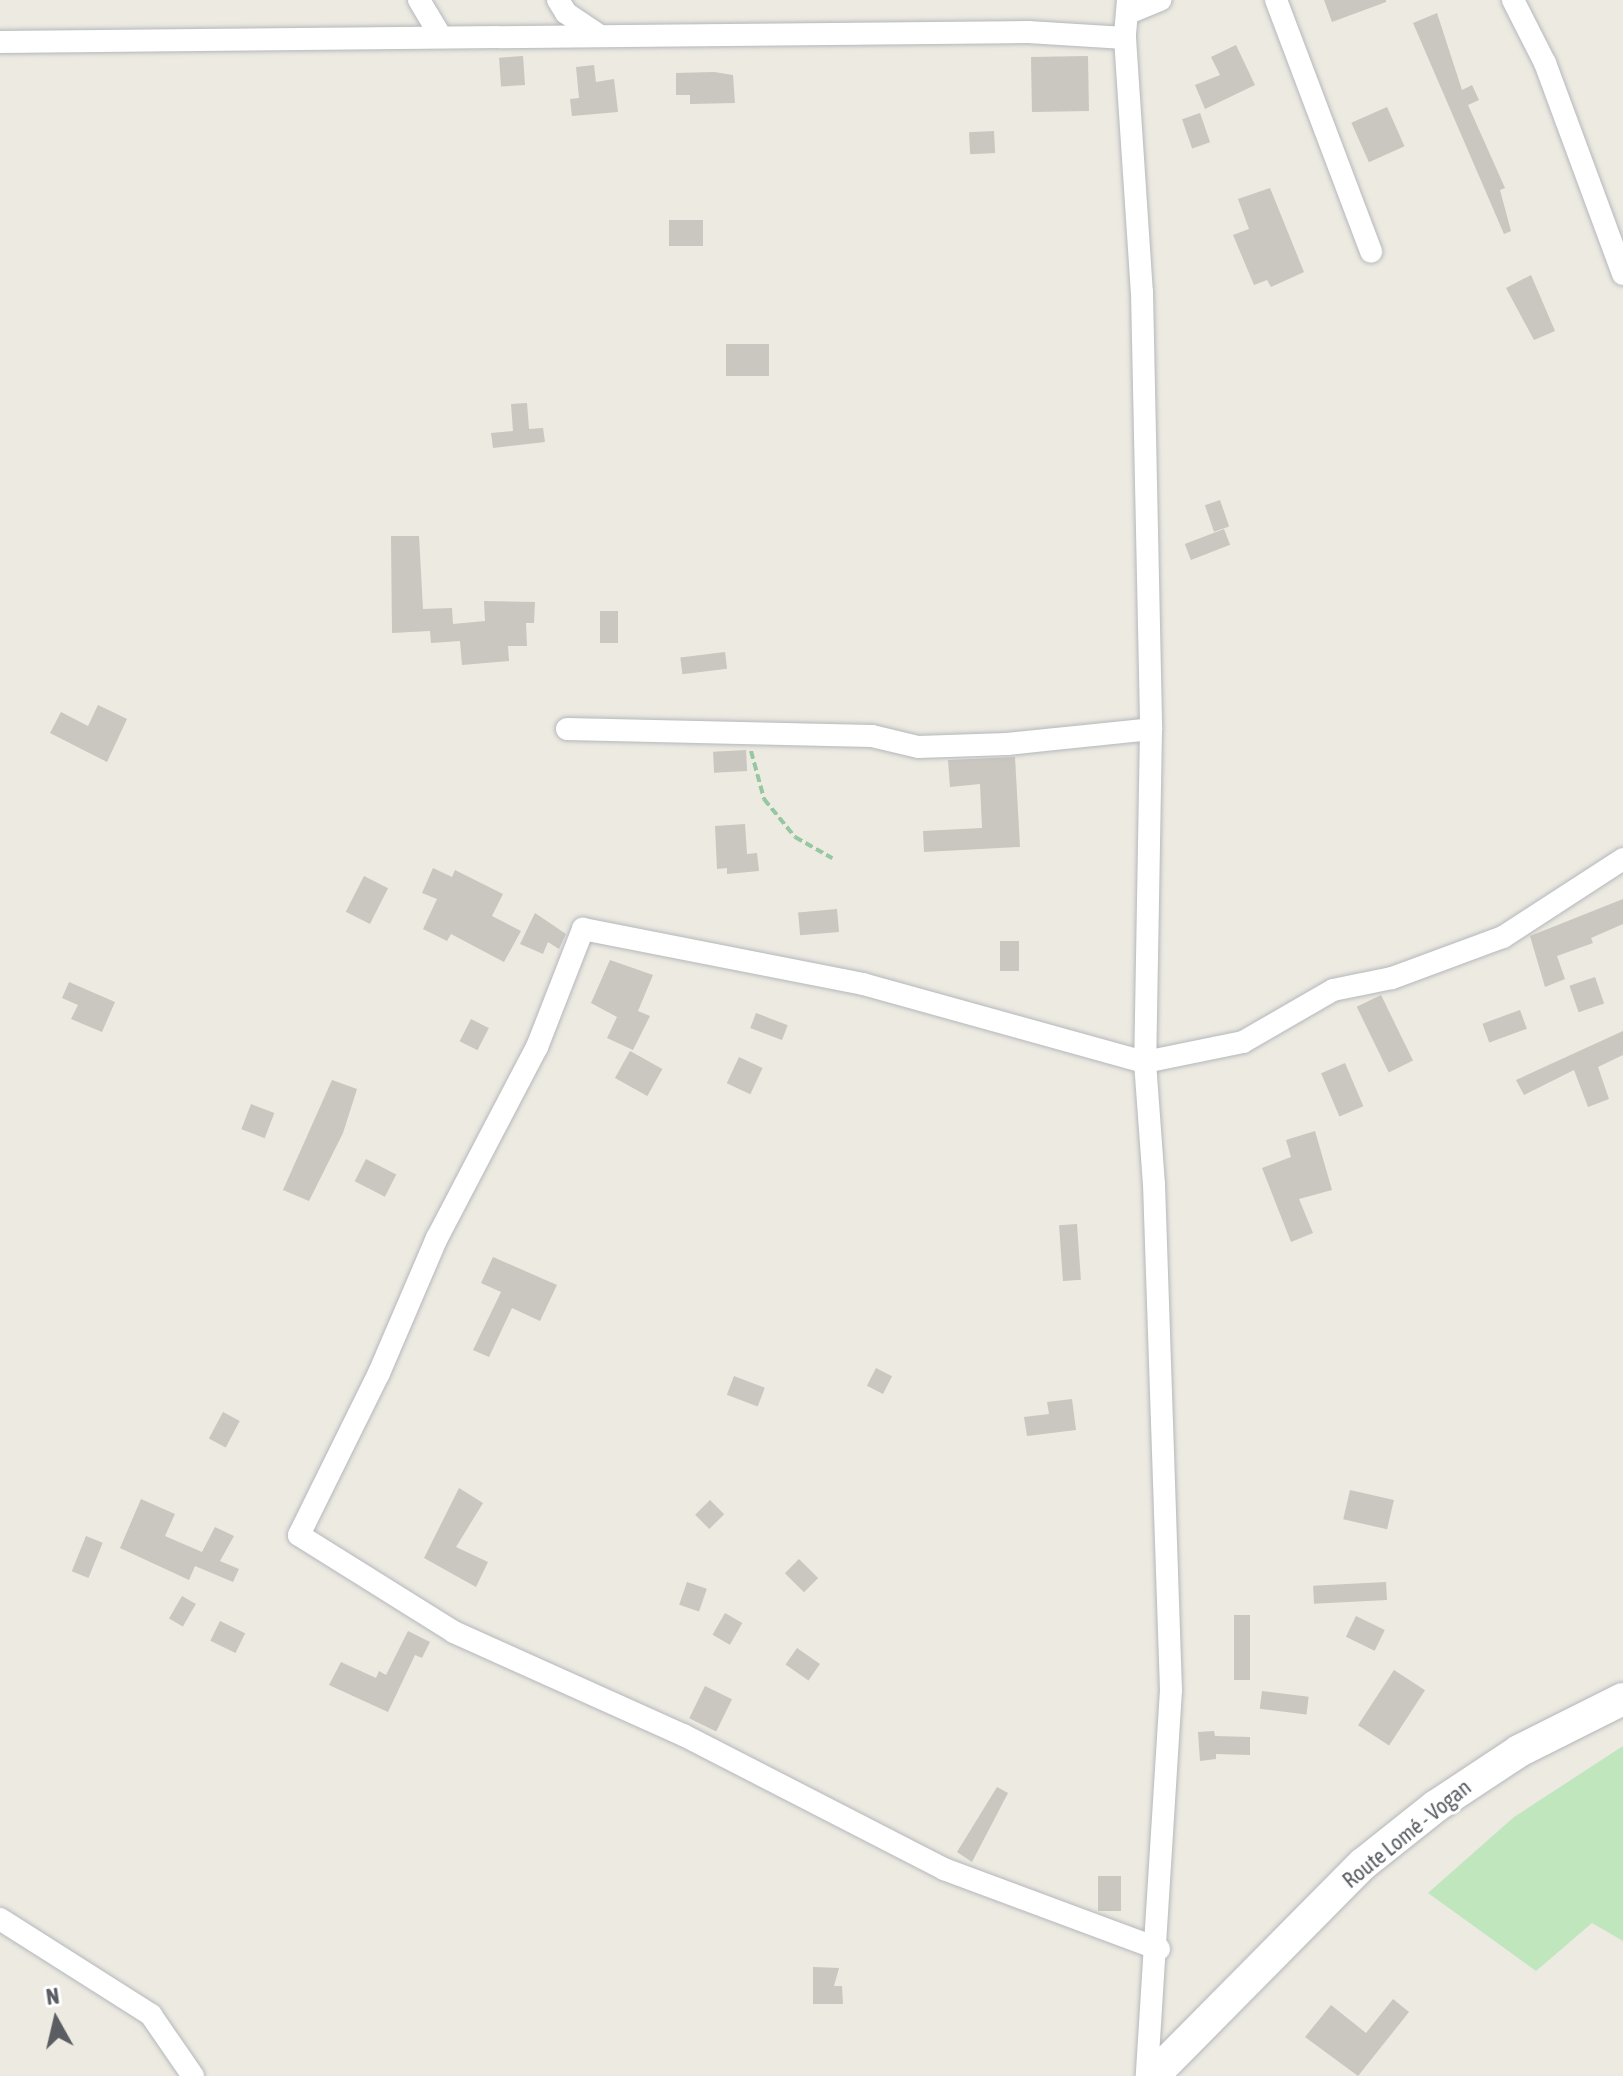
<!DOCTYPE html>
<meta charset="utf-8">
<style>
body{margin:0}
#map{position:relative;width:1623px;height:2076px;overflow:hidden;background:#edeae1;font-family:"Asap Condensed",sans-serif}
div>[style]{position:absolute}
.green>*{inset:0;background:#bfe6bd}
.building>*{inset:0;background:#cac6c0;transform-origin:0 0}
.path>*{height:4px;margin-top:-2px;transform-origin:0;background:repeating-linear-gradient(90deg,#96c7a1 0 8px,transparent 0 12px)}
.roads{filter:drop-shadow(0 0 2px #b4b8bc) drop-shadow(0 0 2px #b4b8bc)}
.minor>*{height:22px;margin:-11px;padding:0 11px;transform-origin:11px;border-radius:11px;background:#fff}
.secondary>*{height:32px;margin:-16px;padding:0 16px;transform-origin:16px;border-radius:16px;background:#fff}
span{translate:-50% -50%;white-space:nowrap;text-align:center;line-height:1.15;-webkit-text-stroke:6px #fff;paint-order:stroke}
.street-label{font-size:22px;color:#5a5e63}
.north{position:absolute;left:16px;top:1980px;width:80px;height:80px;-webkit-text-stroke:6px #fff;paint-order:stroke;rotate:352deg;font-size:22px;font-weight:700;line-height:32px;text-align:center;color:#5a5e63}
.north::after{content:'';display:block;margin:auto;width:28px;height:36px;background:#5a5e63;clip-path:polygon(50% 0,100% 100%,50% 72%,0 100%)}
</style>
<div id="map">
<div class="green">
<div style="clip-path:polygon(1623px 1746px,1623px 1941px,1592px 1923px,1536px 1971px,1428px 1893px,1514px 1817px)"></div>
</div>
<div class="building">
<div style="clip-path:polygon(1324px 0,1386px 0,1386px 2px,1332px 22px)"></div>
<div style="clip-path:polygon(1437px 13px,1462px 90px,1472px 85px,1479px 100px,1468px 105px,1505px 188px,1500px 190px,1511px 231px,1504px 234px,1413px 23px)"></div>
<div style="clip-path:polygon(1236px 45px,1255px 85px,1205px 109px,1195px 85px,1220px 75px,1211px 57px)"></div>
<div style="left:523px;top:56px;width:29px;height:24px;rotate:86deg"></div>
<div style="left:1088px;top:56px;width:55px;height:57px;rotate:89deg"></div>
<div style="clip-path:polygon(594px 65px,596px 82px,614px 79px,618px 112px,572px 116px,570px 99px,579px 98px,576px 67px)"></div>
<div style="clip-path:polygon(714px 72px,733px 75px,735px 103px,690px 104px,690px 95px,676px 95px,676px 73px)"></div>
<div style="left:1387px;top:107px;width:43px;height:39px;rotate:66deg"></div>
<div style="left:1200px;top:113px;width:31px;height:19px;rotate:71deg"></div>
<div style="left:994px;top:131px;width:22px;height:25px;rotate:87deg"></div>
<div style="clip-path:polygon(1270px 188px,1304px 272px,1271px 287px,1267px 280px,1254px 285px,1233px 235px,1249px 229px,1238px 199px)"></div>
<div style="left:669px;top:220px;width:34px;height:26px"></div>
<div style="clip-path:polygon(1531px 275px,1555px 331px,1534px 340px,1506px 288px)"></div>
<div style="left:726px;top:344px;width:43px;height:32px"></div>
<div style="clip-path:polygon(527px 403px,529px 429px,543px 428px,545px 442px,493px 448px,491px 433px,513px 431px,511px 404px)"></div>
<div style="left:1220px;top:500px;width:28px;height:16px;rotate:71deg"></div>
<div style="left:1224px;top:529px;width:17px;height:42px;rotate:69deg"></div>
<div style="clip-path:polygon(391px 536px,419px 536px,423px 609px,452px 608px,453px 624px,485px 621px,484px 601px,535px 602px,534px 623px,526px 623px,527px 646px,508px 646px,509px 661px,462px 665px,460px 641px,431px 643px,430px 631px,392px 633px)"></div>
<div style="left:600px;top:611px;width:18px;height:32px"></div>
<div style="left:725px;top:652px;width:17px;height:45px;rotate:83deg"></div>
<div style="clip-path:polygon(98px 705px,127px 719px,107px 762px,50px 733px,61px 712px,88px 726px)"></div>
<div style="left:746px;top:750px;width:21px;height:33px;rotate:87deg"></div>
<div style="clip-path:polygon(1015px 757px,1020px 847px,924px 852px,923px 831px,982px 828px,980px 784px,950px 787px,948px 760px)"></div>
<div style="clip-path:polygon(745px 824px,747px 854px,757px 853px,759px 871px,727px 874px,727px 868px,717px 869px,715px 826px)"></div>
<div style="clip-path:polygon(433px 868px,452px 877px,455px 870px,503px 894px,492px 916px,521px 931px,504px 962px,451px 934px,447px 941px,423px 929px,437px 899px,422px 893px)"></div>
<div style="left:364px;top:876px;width:27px;height:40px;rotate:27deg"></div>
<div style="clip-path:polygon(1623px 899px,1623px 924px,1591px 938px,1593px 943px,1557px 956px,1565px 979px,1545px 987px,1530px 936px)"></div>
<div style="left:837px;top:909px;width:23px;height:39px;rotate:85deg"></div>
<div style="clip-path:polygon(535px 913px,566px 934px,559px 949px,548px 942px,543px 954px,520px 944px)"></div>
<div style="left:1000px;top:941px;width:19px;height:30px"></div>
<div style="clip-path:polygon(610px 960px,653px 975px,638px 1011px,650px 1016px,633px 1050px,607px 1038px,617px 1017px,591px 1003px)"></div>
<div style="left:1595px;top:977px;width:28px;height:27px;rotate:71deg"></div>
<div style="clip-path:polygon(69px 982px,115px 1002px,102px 1032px,71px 1019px,78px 1005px,62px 998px)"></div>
<div style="left:1381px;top:995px;width:73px;height:27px;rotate:64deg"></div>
<div style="left:1520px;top:1010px;width:20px;height:40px;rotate:70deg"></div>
<div style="left:756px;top:1013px;width:34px;height:16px;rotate:21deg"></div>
<div style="left:471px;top:1019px;width:20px;height:25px;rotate:27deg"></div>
<div style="clip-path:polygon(1623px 1031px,1623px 1055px,1598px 1067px,1609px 1099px,1588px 1107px,1574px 1070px,1524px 1095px,1516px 1080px)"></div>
<div style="left:630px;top:1051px;width:37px;height:31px;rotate:29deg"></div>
<div style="left:739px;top:1057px;width:26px;height:29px;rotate:25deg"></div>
<div style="left:1345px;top:1063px;width:47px;height:26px;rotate:67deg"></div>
<div style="clip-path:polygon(332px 1080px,357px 1089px,343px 1133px,309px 1201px,283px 1190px)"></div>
<div style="left:251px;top:1104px;width:25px;height:27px;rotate:21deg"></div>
<div style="clip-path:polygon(1315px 1131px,1332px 1190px,1299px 1199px,1313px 1233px,1291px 1242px,1262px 1168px,1291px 1157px,1286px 1140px)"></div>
<div style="left:366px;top:1159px;width:34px;height:25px;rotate:27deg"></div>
<div style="left:1077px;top:1224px;width:56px;height:18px;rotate:86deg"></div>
<div style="clip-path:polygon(493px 1257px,557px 1285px,540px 1321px,512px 1308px,489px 1357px,473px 1350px,501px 1292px,481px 1283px)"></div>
<div style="left:876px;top:1368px;width:18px;height:20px;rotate:27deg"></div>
<div style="left:734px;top:1376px;width:33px;height:20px;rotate:21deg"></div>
<div style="clip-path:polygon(1072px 1399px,1076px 1430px,1027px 1436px,1024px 1417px,1049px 1414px,1047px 1402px)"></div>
<div style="left:223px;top:1412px;width:19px;height:30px;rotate:28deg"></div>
<div style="clip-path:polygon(459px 1488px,483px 1503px,456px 1547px,488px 1562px,476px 1587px,424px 1558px)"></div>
<div style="left:1350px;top:1490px;width:45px;height:30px;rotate:13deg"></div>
<div style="clip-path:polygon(141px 1499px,175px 1514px,165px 1536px,202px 1552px,215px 1527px,234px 1536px,220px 1561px,239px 1569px,233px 1582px,195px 1566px,189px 1580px,120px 1548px)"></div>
<div style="left:710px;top:1500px;width:20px;height:21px;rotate:45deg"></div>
<div style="left:86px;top:1536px;width:18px;height:38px;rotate:22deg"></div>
<div style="left:799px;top:1559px;width:27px;height:20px;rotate:45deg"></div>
<div style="left:687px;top:1582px;width:21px;height:24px;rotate:19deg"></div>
<div style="left:1386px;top:1582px;width:18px;height:73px;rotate:87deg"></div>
<div style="left:182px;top:1596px;width:16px;height:26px;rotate:30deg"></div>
<div style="left:725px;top:1613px;width:20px;height:25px;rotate:30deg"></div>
<div style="left:1234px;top:1615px;width:16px;height:65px"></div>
<div style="left:1356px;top:1616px;width:32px;height:23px;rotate:26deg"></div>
<div style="left:220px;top:1621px;width:28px;height:22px;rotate:26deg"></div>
<div style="clip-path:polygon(408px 1631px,430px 1642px,422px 1658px,415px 1655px,388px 1712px,329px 1685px,341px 1662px,376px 1678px,379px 1671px,386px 1675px)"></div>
<div style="left:797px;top:1648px;width:28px;height:20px;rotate:35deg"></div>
<div style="left:1394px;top:1670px;width:37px;height:66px;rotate:33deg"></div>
<div style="left:705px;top:1686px;width:30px;height:36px;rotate:26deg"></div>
<div style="left:1262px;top:1691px;width:47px;height:18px;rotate:7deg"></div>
<div style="clip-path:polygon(1214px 1731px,1215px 1736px,1250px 1737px,1250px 1755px,1216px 1754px,1216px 1759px,1200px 1761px,1198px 1732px)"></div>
<div style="clip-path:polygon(997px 1787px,1008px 1793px,972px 1862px,957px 1852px)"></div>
<div style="left:1098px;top:1876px;width:23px;height:35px"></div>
<div style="clip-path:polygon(813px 1967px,839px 1968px,834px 1986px,842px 1986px,843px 2004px,813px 2004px)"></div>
<div style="clip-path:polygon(1393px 1999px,1409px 2012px,1358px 2076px,1305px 2037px,1331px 2005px,1366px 2033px)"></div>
</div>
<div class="path">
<div style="left:751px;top:751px;width:50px;rotate:74.8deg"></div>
<div style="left:764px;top:799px;width:49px;rotate:50.8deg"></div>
<div style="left:795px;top:837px;width:43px;rotate:29.6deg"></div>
</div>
<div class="roads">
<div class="minor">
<div style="left:419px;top:0;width:43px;rotate:59.3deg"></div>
<div style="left:558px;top:0;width:15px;rotate:58deg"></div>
<div style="left:566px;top:13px;width:40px;rotate:34deg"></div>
<div style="left:1128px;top:0;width:38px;rotate:95deg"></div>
<div style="left:1125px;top:38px;width:255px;rotate:86.2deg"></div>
<div style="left:1142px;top:292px;width:437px;rotate:88.8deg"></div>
<div style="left:1151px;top:729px;width:333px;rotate:91deg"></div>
<div style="left:1145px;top:1062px;width:122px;rotate:85.8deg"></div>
<div style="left:1154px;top:1184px;width:506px;rotate:88.08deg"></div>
<div style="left:1171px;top:1690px;width:387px;rotate:93.6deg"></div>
<div style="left:1276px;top:0;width:269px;rotate:69.3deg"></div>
<div style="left:1513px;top:0;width:71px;rotate:63.1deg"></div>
<div style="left:1545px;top:63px;width:225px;rotate:69.7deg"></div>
<div style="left:1128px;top:13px;width:35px;rotate:-22deg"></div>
<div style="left:0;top:42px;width:1028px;rotate:-0.56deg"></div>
<div style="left:1028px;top:32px;width:97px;rotate:3.5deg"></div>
<div style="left:567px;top:729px;width:305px;rotate:1.3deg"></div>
<div style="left:872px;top:736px;width:47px;rotate:13.4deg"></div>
<div style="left:918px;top:747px;width:89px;rotate:-1.9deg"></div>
<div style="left:1007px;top:744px;width:145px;rotate:-5.9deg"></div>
<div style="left:0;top:1919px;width:179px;rotate:32.4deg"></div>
<div style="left:151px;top:2015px;width:74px;rotate:55.5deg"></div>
<div style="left:1159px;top:1949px;width:229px;rotate:-159.6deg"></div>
<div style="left:944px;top:1869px;width:293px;rotate:-152.8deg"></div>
<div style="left:683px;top:1735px;width:251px;rotate:-155.8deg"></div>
<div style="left:454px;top:1632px;width:183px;rotate:-148deg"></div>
<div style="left:299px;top:1535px;width:181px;rotate:-63.7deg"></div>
<div style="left:379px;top:1373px;width:147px;rotate:-66.8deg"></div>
<div style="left:437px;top:1238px;width:216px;rotate:-62.4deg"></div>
<div style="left:537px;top:1047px;width:127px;rotate:-68.7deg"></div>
<div style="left:583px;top:929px;width:285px;rotate:11.1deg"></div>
<div style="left:863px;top:984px;width:293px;rotate:15.5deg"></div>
<div style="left:1145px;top:1062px;width:100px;rotate:-11.5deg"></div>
<div style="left:1243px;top:1042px;width:104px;rotate:-30deg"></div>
<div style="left:1333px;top:990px;width:60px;rotate:-11.5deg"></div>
<div style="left:1392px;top:978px;width:118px;rotate:-20.3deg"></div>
<div style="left:1503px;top:937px;width:143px;rotate:-33deg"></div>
</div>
<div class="secondary">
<div style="left:1153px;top:2076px;width:298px;rotate:-45.3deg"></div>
<div style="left:1363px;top:1864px;width:93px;rotate:-38.5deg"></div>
<div style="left:1436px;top:1806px;width:100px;rotate:-33.5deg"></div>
<div style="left:1519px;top:1751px;width:116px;rotate:-26.6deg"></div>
</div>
</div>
<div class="street-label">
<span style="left:1407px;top:1834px;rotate:-39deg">Route Lomé - Vogan</span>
</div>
<div class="north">N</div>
</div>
